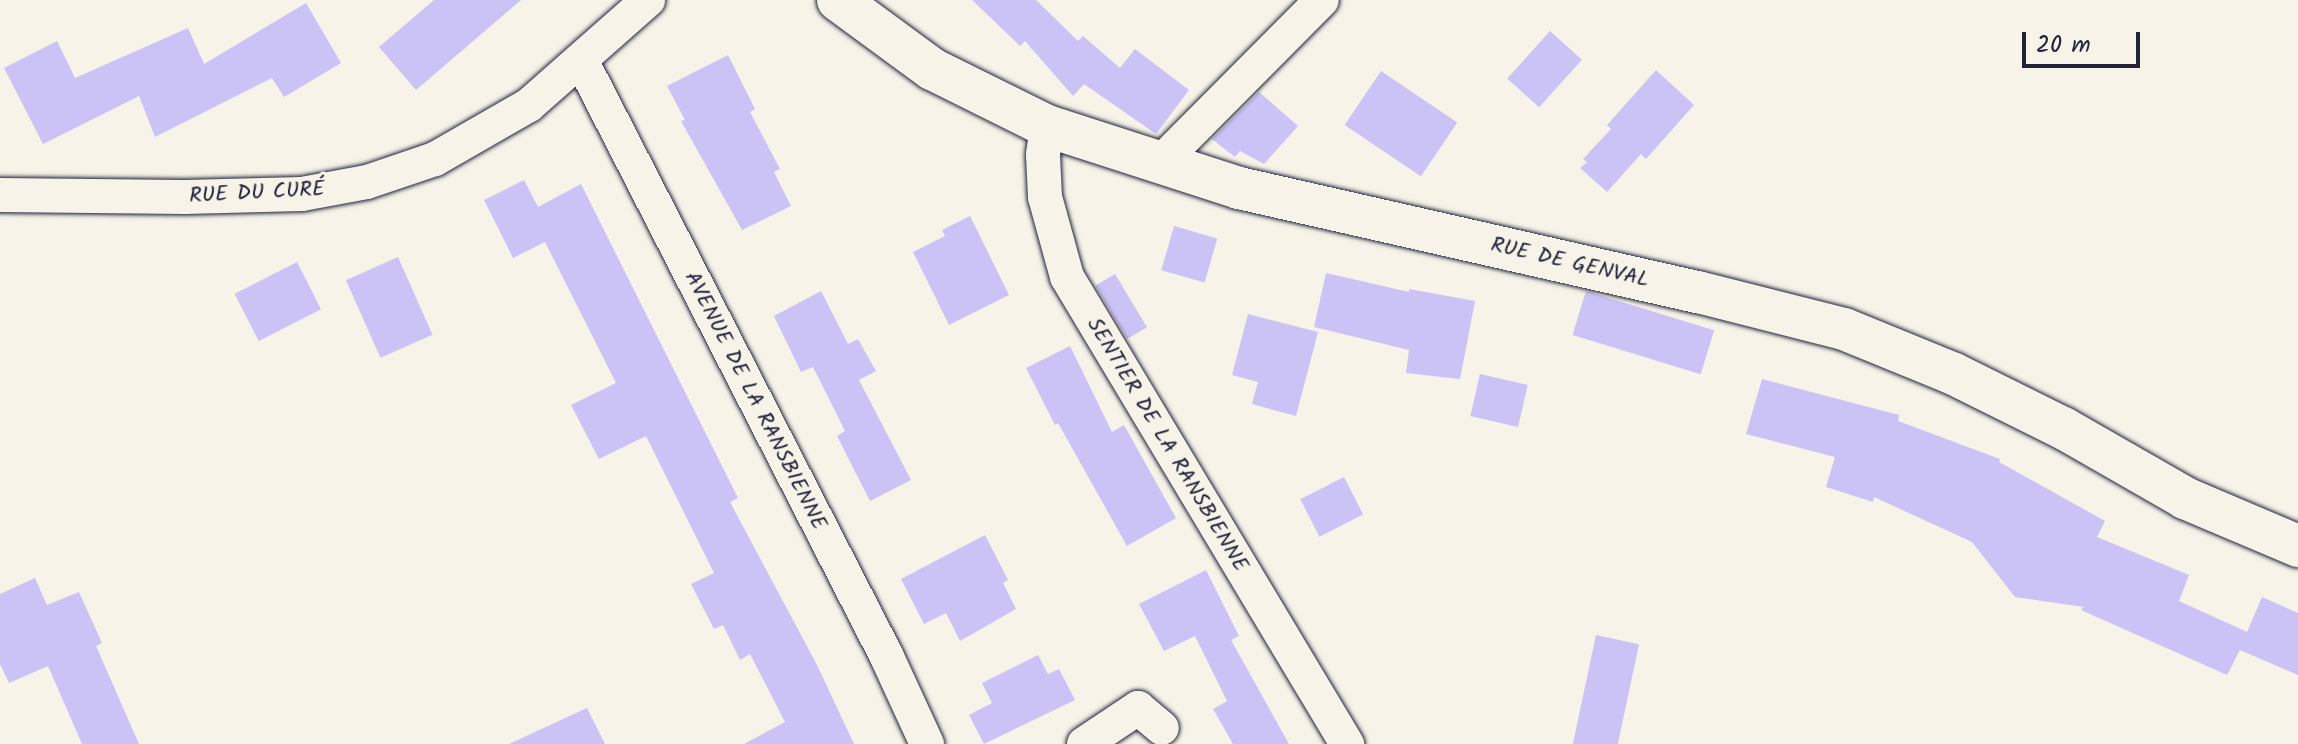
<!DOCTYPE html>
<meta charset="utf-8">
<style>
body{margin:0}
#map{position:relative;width:2298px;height:744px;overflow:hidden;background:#f7f3e8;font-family:Kalam,sans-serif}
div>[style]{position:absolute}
.building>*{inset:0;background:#cbc3f5;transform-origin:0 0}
.roads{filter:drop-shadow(0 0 2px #22223b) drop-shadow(0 0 2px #22223b)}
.minor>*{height:34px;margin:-17px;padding:0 17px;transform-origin:17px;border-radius:17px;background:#f7f3e8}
.tertiary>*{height:42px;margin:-21px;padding:0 21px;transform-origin:21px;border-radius:21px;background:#f7f3e8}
span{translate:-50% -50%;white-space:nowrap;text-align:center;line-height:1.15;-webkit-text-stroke:6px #f7f3e8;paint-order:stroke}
.street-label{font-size:22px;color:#22223b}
.scale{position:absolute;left:2022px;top:32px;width:118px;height:36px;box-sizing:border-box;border:4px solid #22223b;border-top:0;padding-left:10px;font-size:24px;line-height:28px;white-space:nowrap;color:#22223b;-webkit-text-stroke:6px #f7f3e8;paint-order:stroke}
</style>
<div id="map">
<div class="building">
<div style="clip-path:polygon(434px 0,521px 0,416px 90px,379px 47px)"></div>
<div style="clip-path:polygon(972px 0,1036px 0,1078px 41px,1083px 36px,1120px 68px,1135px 49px,1189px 90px,1156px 134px,1084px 84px,1073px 96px,1025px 41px,1020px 46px)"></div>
<div style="clip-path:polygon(306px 3px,341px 63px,284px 97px,272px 78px,155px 137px,139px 96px,43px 144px,4px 68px,57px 41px,75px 78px,188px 28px,204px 64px)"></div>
<div style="left:1550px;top:31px;width:43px;height:64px;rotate:42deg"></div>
<div style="clip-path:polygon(728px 55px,755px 109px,750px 112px,780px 169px,774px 172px,791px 206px,742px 230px,681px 121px,685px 120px,667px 86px)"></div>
<div style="clip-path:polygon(1656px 70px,1694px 105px,1646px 159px,1641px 154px,1607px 192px,1580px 168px,1587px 162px,1583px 159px,1611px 129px,1607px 125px)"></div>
<div style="left:1381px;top:71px;width:92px;height:65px;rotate:34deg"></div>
<div style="clip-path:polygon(1259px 92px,1298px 126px,1264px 164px,1240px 151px,1235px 157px,1212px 139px)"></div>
<div style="clip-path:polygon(524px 180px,538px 207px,581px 184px,738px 498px,730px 502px,817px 665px,854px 744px,744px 744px,785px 722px,750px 654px,740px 660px,723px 625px,714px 629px,691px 584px,714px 573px,646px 436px,599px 459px,571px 405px,616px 383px,545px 242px,513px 258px,484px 200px)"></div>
<div style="clip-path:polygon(970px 216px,1009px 295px,949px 325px,913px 252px,945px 236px,942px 230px)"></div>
<div style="left:1174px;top:226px;width:45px;height:46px;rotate:16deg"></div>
<div style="left:398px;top:257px;width:85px;height:57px;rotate:66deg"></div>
<div style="left:297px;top:262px;width:53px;height:70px;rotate:63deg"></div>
<div style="clip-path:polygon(1326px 273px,1409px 292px,1409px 289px,1475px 301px,1460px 379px,1406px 373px,1409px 350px,1314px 327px)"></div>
<div style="left:1115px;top:274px;width:62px;height:23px;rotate:59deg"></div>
<div style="clip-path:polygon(821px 291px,848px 344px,858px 339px,876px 371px,859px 380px,911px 480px,870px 501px,837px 436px,845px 431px,813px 367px,801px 372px,774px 316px)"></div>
<div style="left:1586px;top:291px;width:134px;height:46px;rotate:17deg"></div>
<div style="clip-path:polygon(1248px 314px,1318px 332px,1296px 416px,1252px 404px,1258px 382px,1232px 375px)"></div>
<div style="clip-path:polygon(1070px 346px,1112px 432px,1124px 425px,1176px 518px,1127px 546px,1058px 423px,1055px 425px,1026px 368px)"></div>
<div style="left:1480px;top:374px;width:49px;height:43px;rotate:13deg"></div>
<div style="clip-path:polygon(1762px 379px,1899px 415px,1898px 421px,2000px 459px,1999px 462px,2105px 521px,2097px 537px,2189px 575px,2179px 601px,2247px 632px,2262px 597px,2298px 613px,2298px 675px,2240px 650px,2227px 675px,2081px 610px,2084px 607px,2015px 597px,1972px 542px,1874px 497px,1873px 502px,1826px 487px,1835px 457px,1746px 434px)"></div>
<div style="left:1344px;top:477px;width:42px;height:49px;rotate:63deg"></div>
<div style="clip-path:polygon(985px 535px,1008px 580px,1003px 583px,1016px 609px,960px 641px,946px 613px,924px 624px,901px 579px)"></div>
<div style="clip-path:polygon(1206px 570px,1239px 636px,1231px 640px,1289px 744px,1233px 744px,1213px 709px,1227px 701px,1195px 636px,1164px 651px,1139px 604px)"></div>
<div style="clip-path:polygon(35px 578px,47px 605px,79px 592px,102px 643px,96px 646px,139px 744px,82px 744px,48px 666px,9px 683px,0 664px,0 594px)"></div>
<div style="left:1596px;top:635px;width:44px;height:112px;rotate:12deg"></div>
<div style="clip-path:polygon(1038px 655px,1048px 674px,1059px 669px,1075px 700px,984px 744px,969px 715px,992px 703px,982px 683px)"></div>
<div style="clip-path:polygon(587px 708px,605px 744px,509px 744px)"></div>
</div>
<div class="roads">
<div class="minor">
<div style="left:581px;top:60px;width:671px;rotate:62.86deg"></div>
<div style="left:887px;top:657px;width:96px;rotate:65.3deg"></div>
<div style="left:1047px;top:126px;width:29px;rotate:98deg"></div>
<div style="left:1043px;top:155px;width:42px;rotate:87.3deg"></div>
<div style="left:1045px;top:197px;width:83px;rotate:74.6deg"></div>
<div style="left:1067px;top:277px;width:545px;rotate:59.05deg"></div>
<div style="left:1159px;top:164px;width:231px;rotate:-45.2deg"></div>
<div style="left:0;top:195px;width:185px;rotate:0.6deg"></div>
<div style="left:185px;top:197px;width:117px;rotate:-1.5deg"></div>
<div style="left:302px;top:194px;width:66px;rotate:-10.5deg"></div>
<div style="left:367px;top:182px;width:72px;rotate:-18.7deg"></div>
<div style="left:435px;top:159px;width:108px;rotate:-29.9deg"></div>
<div style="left:529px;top:105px;width:159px;rotate:-41.4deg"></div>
<div style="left:1084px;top:744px;width:65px;rotate:-33.7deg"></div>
<div style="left:1138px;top:708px;width:31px;rotate:40deg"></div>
</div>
<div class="tertiary">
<div style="left:838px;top:0;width:117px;rotate:36.3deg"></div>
<div style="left:932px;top:69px;width:128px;rotate:26.4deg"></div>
<div style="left:1047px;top:126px;width:202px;rotate:17.9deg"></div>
<div style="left:1239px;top:188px;width:471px;rotate:12.8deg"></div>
<div style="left:1698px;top:292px;width:151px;rotate:14.2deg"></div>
<div style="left:1844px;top:329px;width:119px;rotate:22.2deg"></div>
<div style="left:1954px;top:374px;width:122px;rotate:26.4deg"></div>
<div style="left:2063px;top:428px;width:141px;rotate:29.8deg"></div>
<div style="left:2185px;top:498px;width:123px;rotate:23deg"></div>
</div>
</div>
<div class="street-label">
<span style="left:257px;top:193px;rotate:-3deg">RUE DU CURÉ</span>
<span style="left:1570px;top:263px;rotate:13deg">RUE DE GENVAL</span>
<span style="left:755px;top:401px;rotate:63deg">AVENUE DE LA RANSBIENNE</span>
<span style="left:1167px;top:445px;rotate:59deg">SENTIER DE LA RANSBIENNE</span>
</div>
<div class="scale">20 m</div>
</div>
